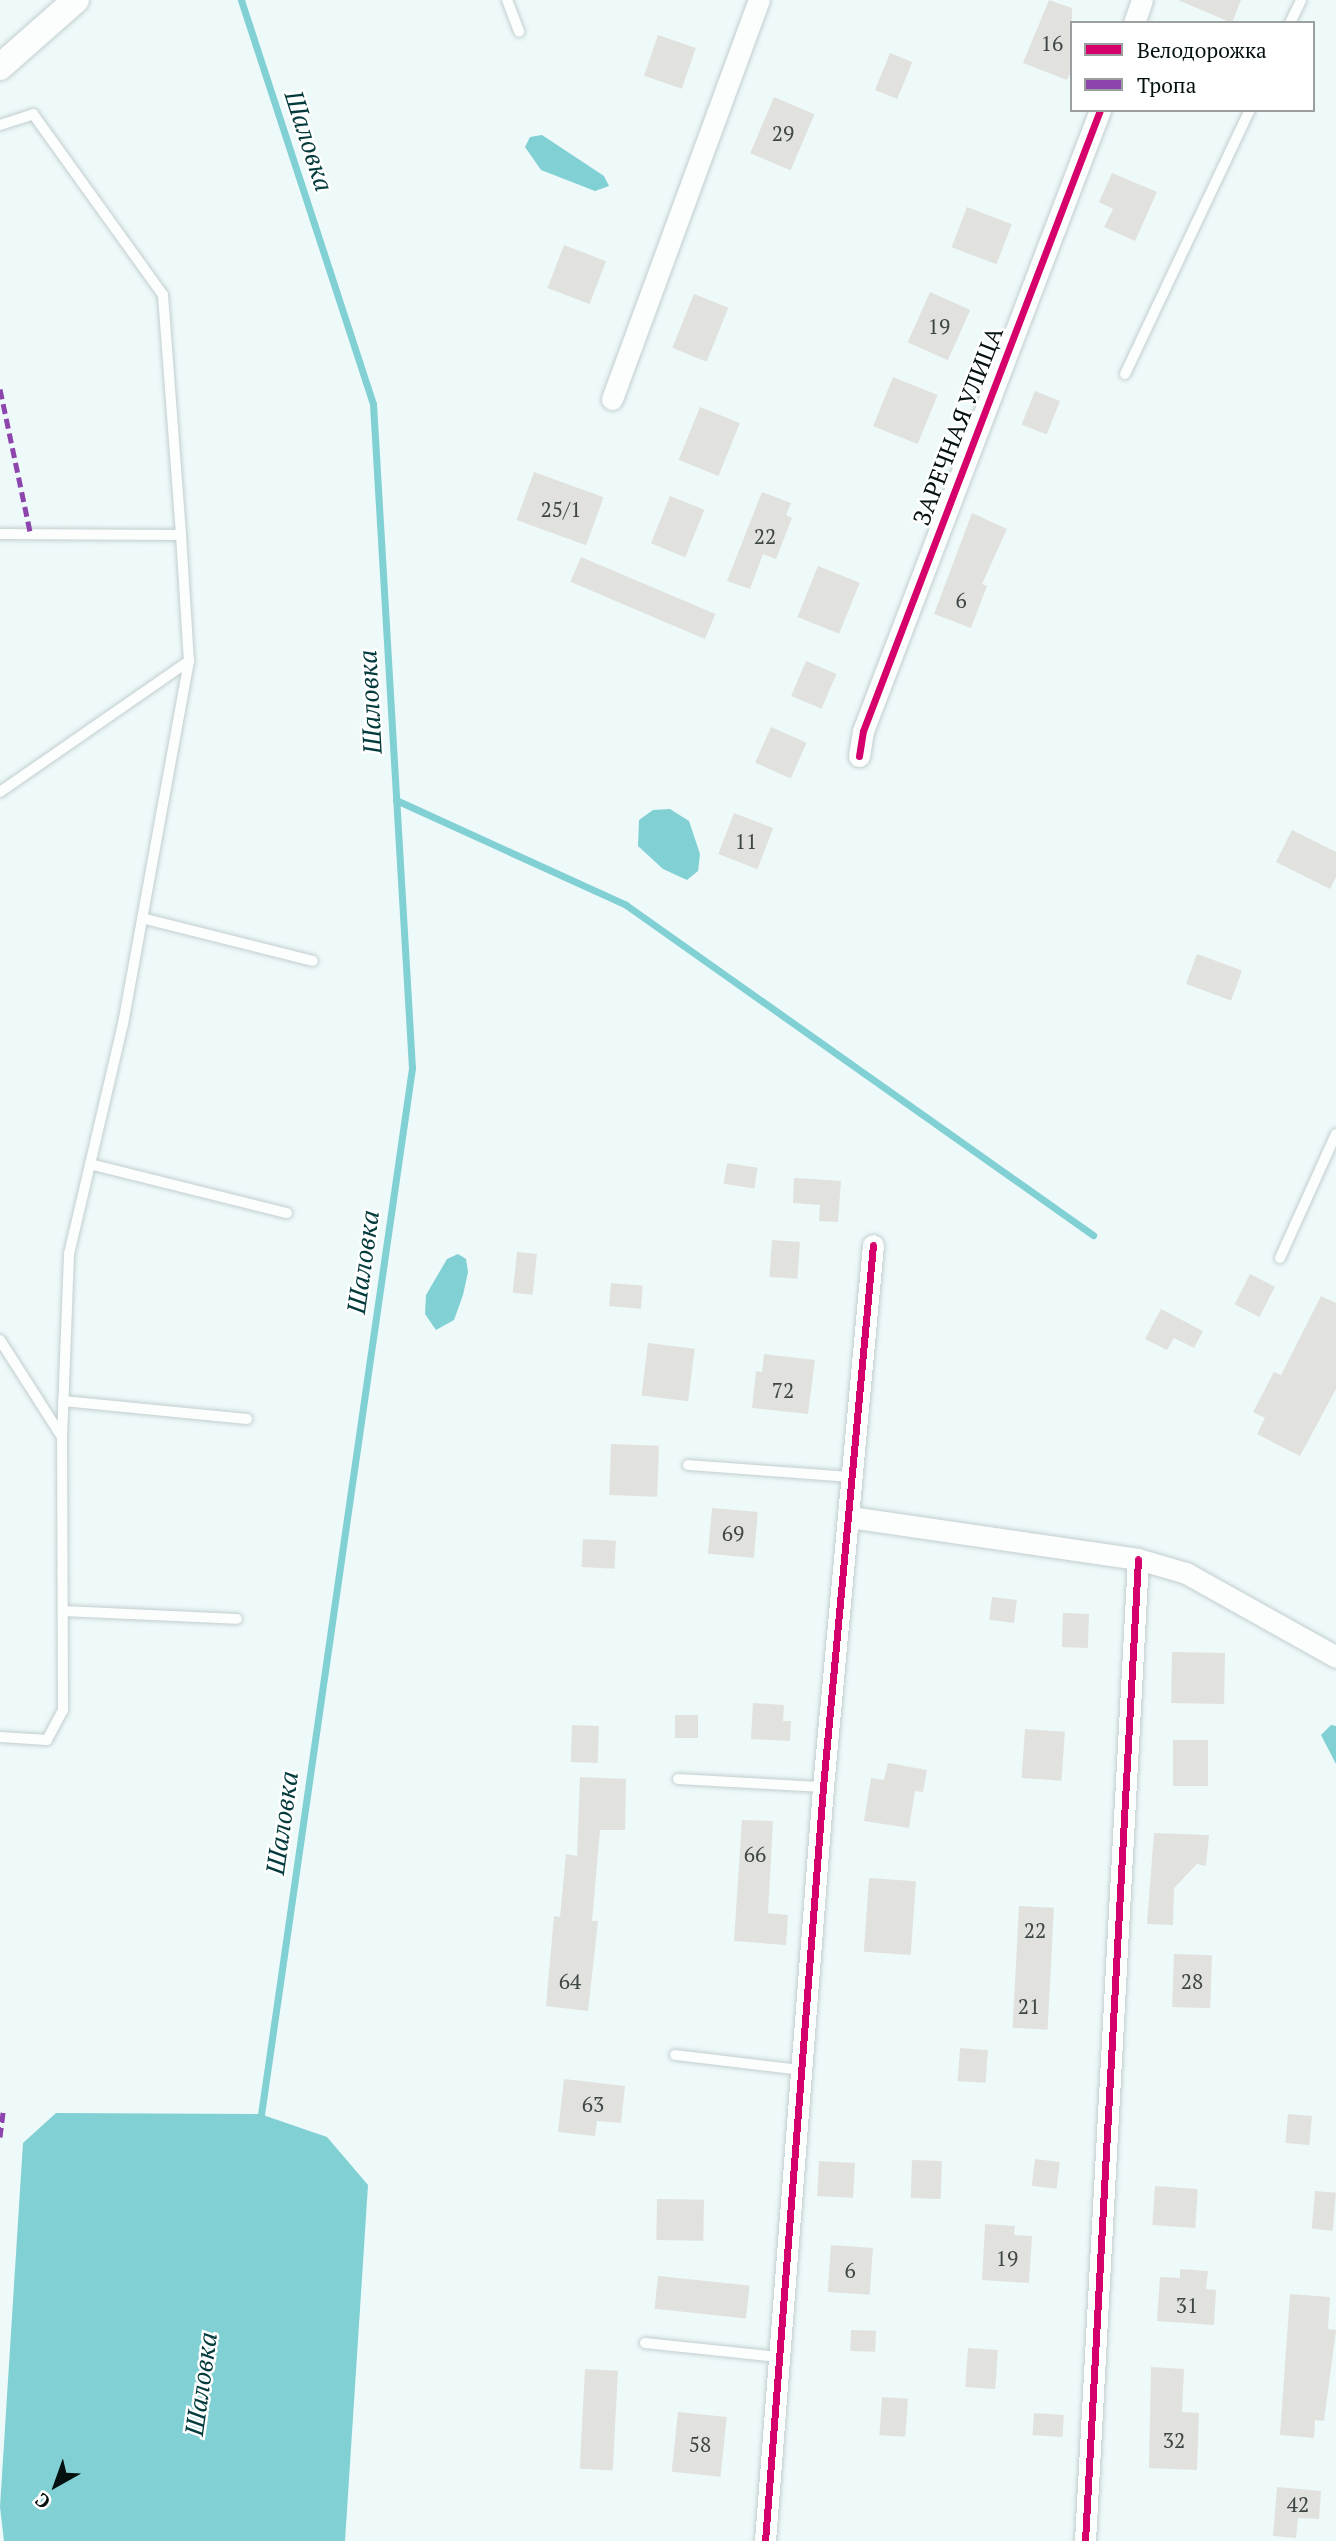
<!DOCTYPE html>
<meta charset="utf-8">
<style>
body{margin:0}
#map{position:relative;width:1336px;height:2541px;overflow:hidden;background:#eef9fa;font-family:"PT Serif",serif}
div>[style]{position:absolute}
.water>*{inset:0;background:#80d0d4}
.stream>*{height:7px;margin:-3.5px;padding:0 3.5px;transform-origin:3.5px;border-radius:3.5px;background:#80d0d4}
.building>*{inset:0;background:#e1e2de;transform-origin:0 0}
.roads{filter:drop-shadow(0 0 2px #c2cecf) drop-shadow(0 0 2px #c2cecf)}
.service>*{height:10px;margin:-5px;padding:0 5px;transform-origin:5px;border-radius:5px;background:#fcfefe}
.minor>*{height:21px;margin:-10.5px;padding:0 10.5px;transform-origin:10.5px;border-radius:10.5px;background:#fcfefe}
.tertiary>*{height:26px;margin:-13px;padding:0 13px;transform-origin:13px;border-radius:13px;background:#fcfefe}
.quiet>*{height:5px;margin-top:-2.5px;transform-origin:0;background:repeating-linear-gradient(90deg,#8e44ad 0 10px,transparent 0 15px)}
.cycleway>*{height:7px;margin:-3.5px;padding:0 3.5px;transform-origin:3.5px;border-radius:3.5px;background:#d6006c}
span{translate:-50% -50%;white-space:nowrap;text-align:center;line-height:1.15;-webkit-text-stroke:5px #fff;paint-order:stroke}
.number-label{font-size:21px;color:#3e4746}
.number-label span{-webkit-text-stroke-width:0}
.street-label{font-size:24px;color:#051011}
.water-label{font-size:26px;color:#033a3c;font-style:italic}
.legend{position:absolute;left:1070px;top:21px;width:245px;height:91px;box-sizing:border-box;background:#fff;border:2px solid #9b9fa0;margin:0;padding:9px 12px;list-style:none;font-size:21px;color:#051011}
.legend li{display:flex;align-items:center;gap:14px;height:35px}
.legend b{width:35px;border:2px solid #9b9fa0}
.north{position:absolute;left:21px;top:2450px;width:70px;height:70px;-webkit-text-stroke:5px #fff;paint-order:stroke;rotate:220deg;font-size:19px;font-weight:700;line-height:28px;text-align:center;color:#051011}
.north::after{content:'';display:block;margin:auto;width:24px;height:32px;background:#051011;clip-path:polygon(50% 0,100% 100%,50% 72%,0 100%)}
</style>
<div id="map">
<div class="water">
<div style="clip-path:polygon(542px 135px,604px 176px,609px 186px,595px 191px,541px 170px,525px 147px,530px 137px)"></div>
<div style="clip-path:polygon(670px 809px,689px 821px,700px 854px,698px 871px,687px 880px,663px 869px,638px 846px,639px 820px,653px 810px)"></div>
<div style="clip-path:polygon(458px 1254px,466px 1259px,468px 1272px,463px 1295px,454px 1320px,436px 1330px,425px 1314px,426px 1295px,447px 1259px)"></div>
<div style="clip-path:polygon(1331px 1725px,1336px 1726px,1336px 1764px,1321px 1735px)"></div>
<div style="clip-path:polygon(56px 2113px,260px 2114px,327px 2137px,368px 2185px,345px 2541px,4px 2541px,0 2507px,23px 2143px)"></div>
</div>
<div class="stream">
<div style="left:241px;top:0;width:425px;rotate:71.9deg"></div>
<div style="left:373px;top:404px;width:665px;rotate:86.64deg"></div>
<div style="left:412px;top:1068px;width:1064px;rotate:98.21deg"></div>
<div style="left:396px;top:800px;width:253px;rotate:24.5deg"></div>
<div style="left:626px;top:905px;width:572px;rotate:35.25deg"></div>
</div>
<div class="building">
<div style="clip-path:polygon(1049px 0,1072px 8px,1072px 69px,1067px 80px,1023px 63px)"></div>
<div style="clip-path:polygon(1178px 0,1241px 0,1232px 23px)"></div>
<div style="left:658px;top:35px;width:40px;height:43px;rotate:19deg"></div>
<div style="left:890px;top:53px;width:24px;height:40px;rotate:22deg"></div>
<div style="left:774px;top:97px;width:44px;height:61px;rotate:23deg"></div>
<div style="clip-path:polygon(1112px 173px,1157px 192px,1135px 241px,1104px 227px,1113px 209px,1099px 202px)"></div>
<div style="left:967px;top:207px;width:48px;height:43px;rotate:21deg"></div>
<div style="left:564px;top:245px;width:45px;height:46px;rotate:21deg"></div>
<div style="left:930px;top:292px;width:44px;height:55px;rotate:24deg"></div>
<div style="left:694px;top:294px;width:37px;height:58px;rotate:22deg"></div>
<div style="left:893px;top:377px;width:48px;height:53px;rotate:22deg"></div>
<div style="left:1035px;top:391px;width:27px;height:36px;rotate:22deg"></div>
<div style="left:700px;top:407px;width:43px;height:57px;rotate:22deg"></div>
<div style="left:534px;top:472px;width:74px;height:51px;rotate:20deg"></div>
<div style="clip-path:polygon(762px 492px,791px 503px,786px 515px,792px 518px,776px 559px,763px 554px,750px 589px,727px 581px)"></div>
<div style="left:670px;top:496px;width:37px;height:51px;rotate:22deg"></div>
<div style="clip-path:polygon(972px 513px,1007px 529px,982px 584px,987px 586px,971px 628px,934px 614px)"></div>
<div style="left:581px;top:557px;width:146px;height:27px;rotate:23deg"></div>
<div style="left:818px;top:566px;width:45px;height:55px;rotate:22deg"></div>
<div style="left:806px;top:661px;width:33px;height:38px;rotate:23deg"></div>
<div style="left:771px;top:727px;width:39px;height:39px;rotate:24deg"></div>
<div style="left:734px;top:813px;width:42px;height:44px;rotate:21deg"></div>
<div style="clip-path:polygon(1292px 830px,1336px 852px,1336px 877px,1330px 889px,1276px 862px)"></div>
<div style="left:1197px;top:954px;width:48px;height:32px;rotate:20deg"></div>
<div style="left:727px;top:1163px;width:31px;height:21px;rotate:9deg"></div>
<div style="clip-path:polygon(794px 1178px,841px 1181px,838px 1222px,819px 1221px,820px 1205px,793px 1203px)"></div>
<div style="left:772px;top:1240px;width:28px;height:37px;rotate:4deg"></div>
<div style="left:517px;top:1252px;width:20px;height:41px;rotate:6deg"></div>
<div style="left:1250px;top:1274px;width:28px;height:34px;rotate:27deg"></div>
<div style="left:611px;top:1283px;width:32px;height:23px;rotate:5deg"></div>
<div style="clip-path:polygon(1321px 1296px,1336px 1303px,1336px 1389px,1300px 1456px,1257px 1434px,1265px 1418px,1253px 1412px,1274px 1372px,1281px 1375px)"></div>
<div style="clip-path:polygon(1161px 1309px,1203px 1331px,1194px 1348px,1174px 1338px,1167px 1350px,1145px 1339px)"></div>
<div style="left:648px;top:1343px;width:47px;height:53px;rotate:7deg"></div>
<div style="clip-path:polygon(764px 1354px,815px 1360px,808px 1414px,752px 1408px,756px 1371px,762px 1372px)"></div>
<div style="left:611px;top:1444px;width:48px;height:51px;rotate:2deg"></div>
<div style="left:712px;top:1508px;width:46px;height:46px;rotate:5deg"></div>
<div style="left:583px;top:1539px;width:33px;height:28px;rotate:3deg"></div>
<div style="left:992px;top:1597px;width:25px;height:23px;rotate:7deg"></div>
<div style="left:1063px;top:1613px;width:26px;height:34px;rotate:2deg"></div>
<div style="left:1172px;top:1652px;width:53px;height:51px;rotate:1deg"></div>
<div style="clip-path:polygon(753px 1703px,784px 1705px,783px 1721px,791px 1721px,790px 1741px,751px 1739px)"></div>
<div style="left:675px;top:1715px;width:23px;height:23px"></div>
<div style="left:572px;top:1725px;width:27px;height:37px;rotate:2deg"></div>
<div style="left:1025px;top:1729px;width:40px;height:49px;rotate:4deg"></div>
<div style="left:1173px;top:1740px;width:35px;height:46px"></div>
<div style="clip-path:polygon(888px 1763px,927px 1770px,923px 1792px,915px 1791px,909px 1828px,864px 1821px,871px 1778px,884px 1780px)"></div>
<div style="clip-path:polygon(580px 1777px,626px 1779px,625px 1830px,600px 1830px,592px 1921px,598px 1921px,588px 2011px,546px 2006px,554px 1916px,560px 1917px,566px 1854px,577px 1856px)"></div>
<div style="clip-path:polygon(742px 1820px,773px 1821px,768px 1913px,788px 1915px,786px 1945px,734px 1941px)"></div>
<div style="clip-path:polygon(1154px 1833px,1209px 1835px,1206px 1866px,1197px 1864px,1174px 1888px,1173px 1925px,1147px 1924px)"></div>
<div style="left:869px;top:1878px;width:47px;height:74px;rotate:4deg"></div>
<div style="left:1019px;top:1906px;width:35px;height:122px;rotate:3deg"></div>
<div style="left:1174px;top:1954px;width:38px;height:53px;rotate:2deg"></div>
<div style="left:960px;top:2048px;width:28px;height:33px;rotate:4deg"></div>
<div style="clip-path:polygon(564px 2079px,625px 2086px,621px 2123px,597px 2121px,595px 2136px,558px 2132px)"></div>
<div style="left:1288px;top:2114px;width:24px;height:29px;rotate:5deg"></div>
<div style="left:1035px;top:2159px;width:25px;height:27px;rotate:7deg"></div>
<div style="left:912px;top:2160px;width:30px;height:38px;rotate:2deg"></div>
<div style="left:819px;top:2161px;width:36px;height:35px;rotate:3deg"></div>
<div style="left:1155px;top:2186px;width:43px;height:39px;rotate:4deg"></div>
<div style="left:1315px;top:2191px;width:21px;height:38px;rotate:5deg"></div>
<div style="left:657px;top:2199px;width:47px;height:41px;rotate:1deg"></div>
<div style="clip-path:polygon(985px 2224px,1015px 2226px,1014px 2235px,1032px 2236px,1029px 2283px,982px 2280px)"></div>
<div style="left:831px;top:2245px;width:42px;height:47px;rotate:4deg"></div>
<div style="clip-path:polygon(1180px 2269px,1208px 2271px,1206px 2289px,1216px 2290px,1214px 2325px,1157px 2321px,1160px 2277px,1180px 2278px)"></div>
<div style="left:658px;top:2276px;width:92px;height:33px;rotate:6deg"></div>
<div style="clip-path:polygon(1290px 2294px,1330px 2297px,1328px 2329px,1336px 2330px,1324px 2421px,1315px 2420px,1314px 2438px,1280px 2435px)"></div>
<div style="left:851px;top:2330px;width:25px;height:21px;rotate:2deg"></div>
<div style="left:968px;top:2348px;width:30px;height:39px;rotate:4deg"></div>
<div style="clip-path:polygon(1151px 2367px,1184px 2369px,1182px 2412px,1199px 2413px,1197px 2470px,1149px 2468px)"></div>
<div style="left:585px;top:2369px;width:33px;height:100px;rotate:3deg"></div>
<div style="left:882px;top:2397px;width:26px;height:38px;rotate:4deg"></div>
<div style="left:678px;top:2412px;width:49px;height:60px;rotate:6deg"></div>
<div style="left:1034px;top:2413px;width:30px;height:22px;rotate:4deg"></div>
<div style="clip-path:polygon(1277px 2487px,1321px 2491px,1319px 2519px,1298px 2518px,1296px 2538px,1273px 2536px)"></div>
</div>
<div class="roads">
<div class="service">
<div style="left:507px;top:0;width:34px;rotate:69deg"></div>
<div style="left:1290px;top:23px;width:25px;rotate:-64deg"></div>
<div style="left:0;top:125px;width:35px;rotate:-18deg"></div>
<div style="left:33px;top:114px;width:223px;rotate:54.3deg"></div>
<div style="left:163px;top:295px;width:241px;rotate:85.7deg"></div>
<div style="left:1125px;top:374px;width:292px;rotate:-64.7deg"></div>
<div style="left:0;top:534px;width:181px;rotate:0.3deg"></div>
<div style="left:181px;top:535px;width:126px;rotate:86.4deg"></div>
<div style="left:189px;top:661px;width:230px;rotate:145.3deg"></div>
<div style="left:142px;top:918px;width:176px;rotate:14.1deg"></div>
<div style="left:90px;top:1164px;width:203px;rotate:14deg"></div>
<div style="left:1280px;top:1258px;width:136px;rotate:-65.7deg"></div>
<div style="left:0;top:1340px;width:115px;rotate:57.4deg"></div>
<div style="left:63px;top:1401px;width:185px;rotate:5.6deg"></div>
<div style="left:688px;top:1465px;width:165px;rotate:4.2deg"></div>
<div style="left:63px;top:1611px;width:174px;rotate:2.6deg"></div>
<div style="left:0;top:1737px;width:47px;rotate:3.7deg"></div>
<div style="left:47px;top:1740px;width:34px;rotate:-62deg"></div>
<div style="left:63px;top:1710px;width:273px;rotate:-90.2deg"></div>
<div style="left:62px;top:1437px;width:183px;rotate:-87.8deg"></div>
<div style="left:69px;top:1254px;width:236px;rotate:-76.8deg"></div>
<div style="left:123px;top:1024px;width:369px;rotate:-79.7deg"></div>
<div style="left:678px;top:1779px;width:145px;rotate:3.2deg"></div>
<div style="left:675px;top:2055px;width:127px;rotate:6.8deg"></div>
<div style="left:645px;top:2343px;width:134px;rotate:6deg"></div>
</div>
<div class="minor">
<div style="left:1134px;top:23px;width:24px;rotate:-71deg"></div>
<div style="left:612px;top:399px;width:425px;rotate:-69.8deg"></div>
<div style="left:859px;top:756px;width:25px;rotate:-81deg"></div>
<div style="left:863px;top:731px;width:665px;rotate:-69.11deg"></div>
<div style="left:850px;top:1517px;width:291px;rotate:8.3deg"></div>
<div style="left:1138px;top:1559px;width:50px;rotate:16.3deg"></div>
<div style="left:1186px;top:1573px;width:172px;rotate:29.2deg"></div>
<div style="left:765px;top:2541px;width:756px;rotate:-85.6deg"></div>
<div style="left:823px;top:1787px;width:544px;rotate:-84.73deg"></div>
<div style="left:1085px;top:2541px;width:983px;rotate:-86.91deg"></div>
</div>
<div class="tertiary">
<div style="left:0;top:67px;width:101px;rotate:-41.4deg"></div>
</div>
</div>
<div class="quiet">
<div style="left:0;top:389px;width:145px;rotate:78.1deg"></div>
<div style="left:0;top:2137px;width:25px;rotate:-83deg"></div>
</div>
<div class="cycleway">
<div style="left:859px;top:756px;width:25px;rotate:-81deg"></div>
<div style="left:863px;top:731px;width:665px;rotate:-69.11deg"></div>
<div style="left:765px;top:2541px;width:756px;rotate:-85.6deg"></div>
<div style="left:823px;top:1787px;width:544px;rotate:-84.73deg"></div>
<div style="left:1085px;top:2541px;width:983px;rotate:-86.91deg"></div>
</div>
<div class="number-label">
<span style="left:1052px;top:43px">16</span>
<span style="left:783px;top:133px">29</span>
<span style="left:939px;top:326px">19</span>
<span style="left:561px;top:509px">25/1</span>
<span style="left:765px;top:536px">22</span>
<span style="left:961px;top:600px">6</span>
<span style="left:746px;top:841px">11</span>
<span style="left:783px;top:1390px">72</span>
<span style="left:733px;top:1533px">69</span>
<span style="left:755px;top:1854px">66</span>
<span style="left:1035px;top:1930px">22</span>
<span style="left:570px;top:1981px">64</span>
<span style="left:1192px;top:1981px">28</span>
<span style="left:1029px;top:2006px">21</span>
<span style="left:593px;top:2104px">63</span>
<span style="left:1007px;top:2258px">19</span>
<span style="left:850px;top:2270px">6</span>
<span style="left:1187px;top:2305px">31</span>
<span style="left:1174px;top:2440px">32</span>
<span style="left:700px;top:2444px">58</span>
<span style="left:1298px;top:2504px">42</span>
</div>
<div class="street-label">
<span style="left:958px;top:426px;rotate:-69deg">ЗАРЕЧНАЯ УЛИЦА</span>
</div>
<div class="water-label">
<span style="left:309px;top:141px;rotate:72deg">Шаловка</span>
<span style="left:370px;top:702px;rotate:-93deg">Шаловка</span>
<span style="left:363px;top:1262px;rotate:-82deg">Шаловка</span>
<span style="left:282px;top:1823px;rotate:-82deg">Шаловка</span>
<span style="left:201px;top:2384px;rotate:-82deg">Шаловка</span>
</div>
<ul class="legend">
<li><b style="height:9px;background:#d6006c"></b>Велодорожка</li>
<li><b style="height:9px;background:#8e44ad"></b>Тропа</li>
</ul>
<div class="north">С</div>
</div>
